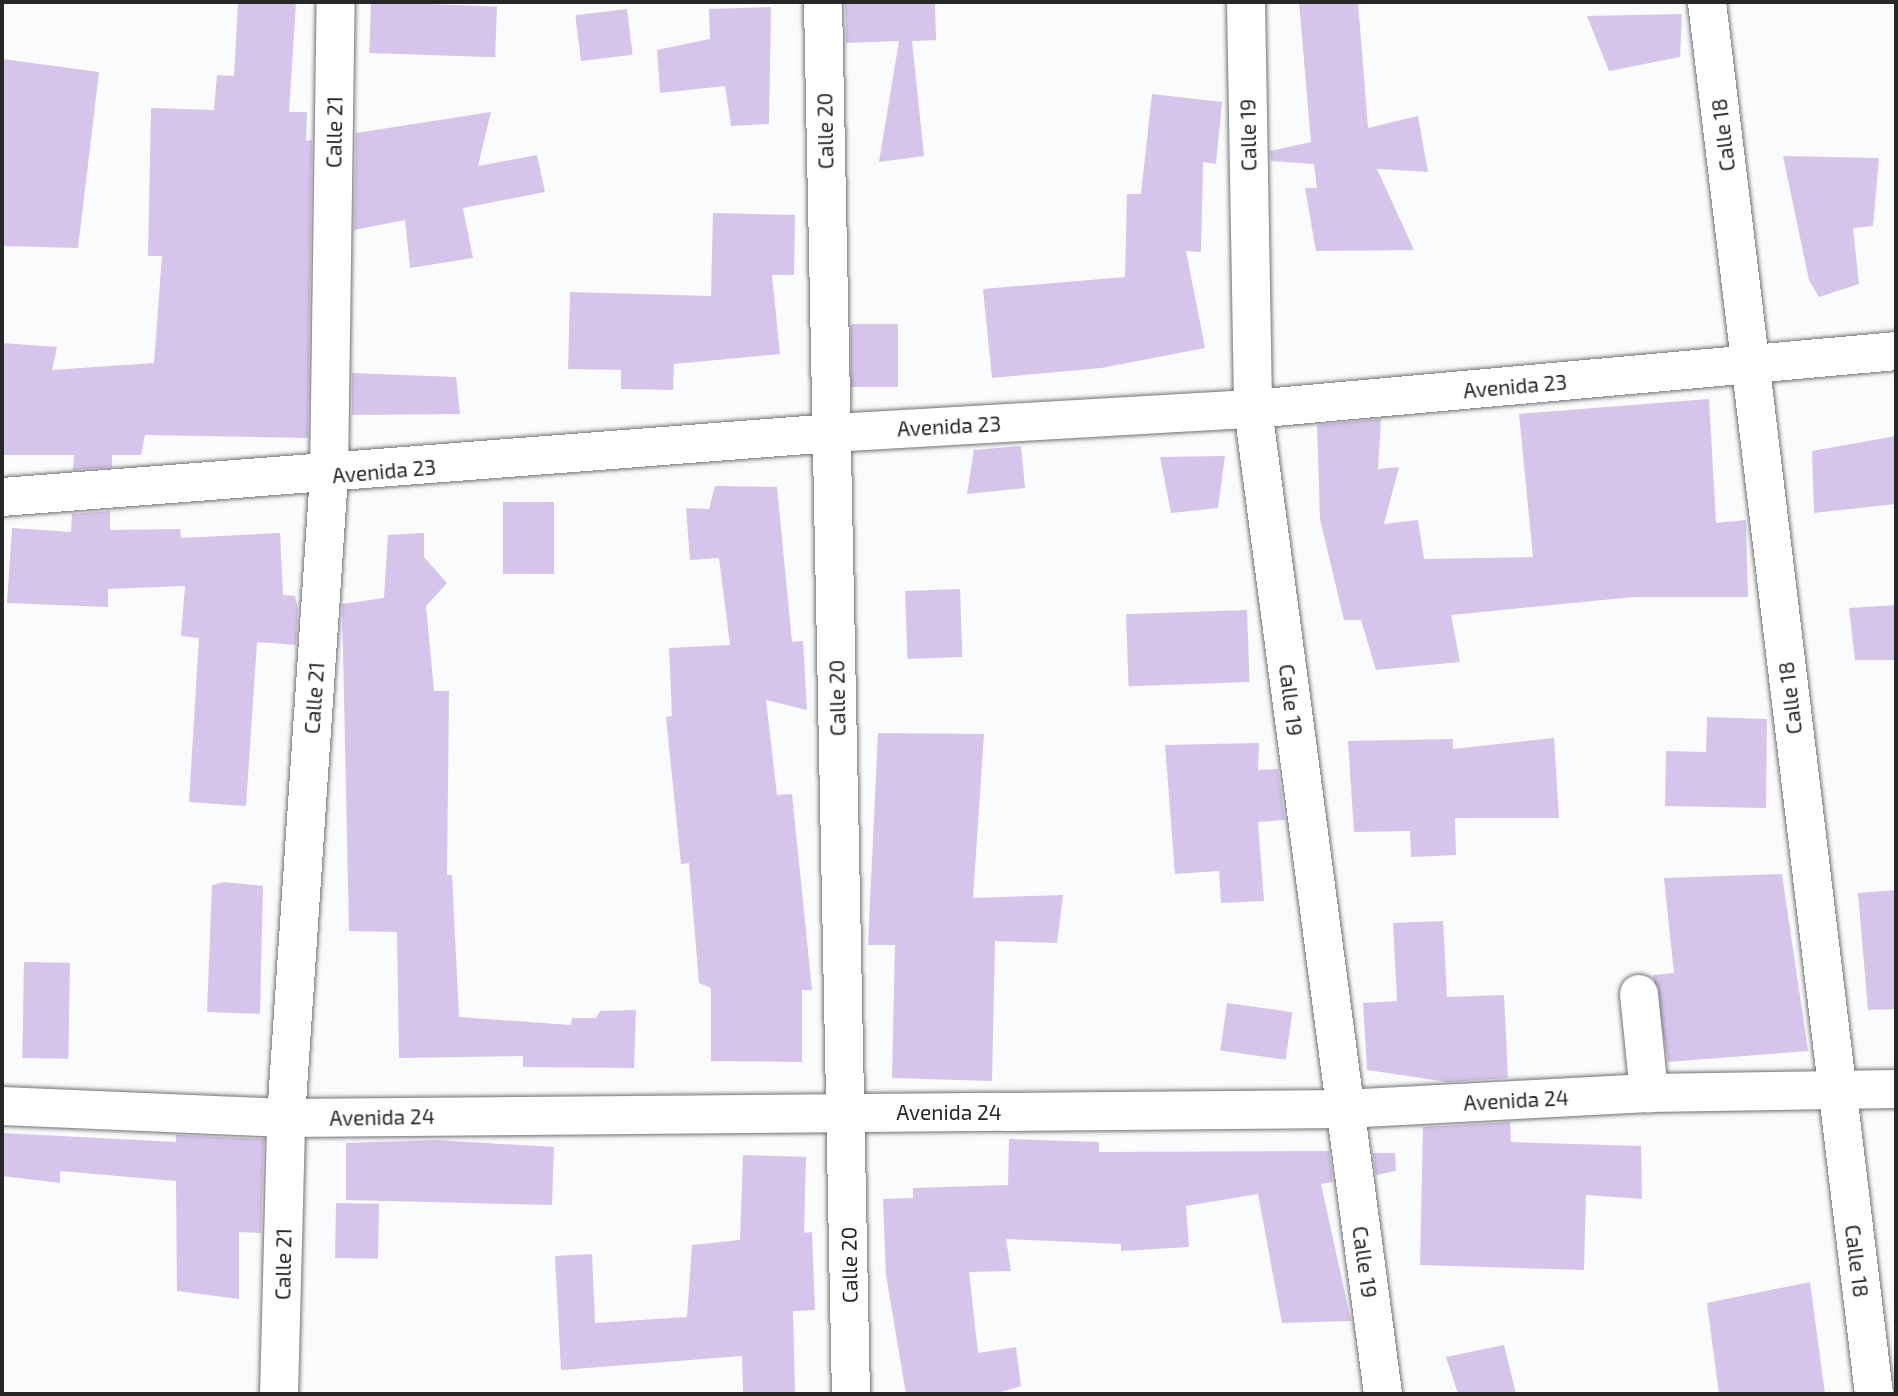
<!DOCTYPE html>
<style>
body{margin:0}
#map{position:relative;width:1898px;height:1396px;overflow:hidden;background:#fafbfd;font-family:"Exo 2",sans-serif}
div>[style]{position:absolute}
.building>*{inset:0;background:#d6c4eb;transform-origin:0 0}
.roads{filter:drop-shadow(0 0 2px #717274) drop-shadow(0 0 2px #717274)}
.minor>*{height:38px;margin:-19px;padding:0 19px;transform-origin:19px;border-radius:19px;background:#fff}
span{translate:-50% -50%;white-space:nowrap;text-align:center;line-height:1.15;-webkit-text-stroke:7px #fff;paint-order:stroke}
.street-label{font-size:21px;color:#272728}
.frame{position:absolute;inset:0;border:4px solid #272728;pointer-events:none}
</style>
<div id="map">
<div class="building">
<div style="clip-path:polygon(238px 2px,296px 2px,289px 112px,307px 112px,306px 141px,312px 140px,308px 438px,145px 435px,141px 455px,112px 455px,112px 467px,73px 470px,74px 455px,2px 455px,2px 343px,57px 347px,52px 370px,154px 363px,162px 256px,148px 256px,151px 108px,214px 110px,217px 75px,234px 76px)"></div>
<div style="left:371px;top:2px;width:126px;height:51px;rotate:2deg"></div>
<div style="clip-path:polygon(845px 2px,935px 2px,936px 40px,912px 41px,924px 156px,879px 162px,899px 41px,846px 43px)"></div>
<div style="clip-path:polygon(1299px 2px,1358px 2px,1368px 128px,1418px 116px,1428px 172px,1377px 169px,1414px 250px,1316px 251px,1305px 188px,1317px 188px,1314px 164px,1271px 161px,1270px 151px,1311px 142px)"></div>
<div style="clip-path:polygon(771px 7px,769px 124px,731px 126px,725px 86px,660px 93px,657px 50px,710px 39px,709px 9px)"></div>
<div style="left:627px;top:9px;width:46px;height:52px;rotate:83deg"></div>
<div style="clip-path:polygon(1682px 14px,1680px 57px,1609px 71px,1587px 16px)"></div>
<div style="clip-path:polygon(2px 59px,99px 72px,78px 248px,2px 246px)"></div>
<div style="clip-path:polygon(1152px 94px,1222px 102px,1216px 164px,1203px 162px,1201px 252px,1186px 251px,1205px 348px,1101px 368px,992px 378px,983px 289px,1125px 277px,1127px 194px,1141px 194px)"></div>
<div style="clip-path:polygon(491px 112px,478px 166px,537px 155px,545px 192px,463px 208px,473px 258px,410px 268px,405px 220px,354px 230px,356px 133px)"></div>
<div style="clip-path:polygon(1783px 156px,1879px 158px,1873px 226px,1853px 228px,1859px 284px,1819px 297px,1809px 280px)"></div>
<div style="clip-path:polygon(713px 213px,795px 215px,794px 275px,772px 275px,780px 354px,674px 364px,673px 390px,621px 389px,621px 370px,568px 369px,570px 292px,711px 296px)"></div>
<div style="left:851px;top:324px;width:47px;height:63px"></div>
<div style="clip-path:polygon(352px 373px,456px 377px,460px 414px,352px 415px)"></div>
<div style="clip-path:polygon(1709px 399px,1716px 523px,1746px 520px,1748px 597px,1634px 597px,1451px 615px,1460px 662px,1376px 670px,1361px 620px,1344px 620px,1320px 519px,1317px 425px,1381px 419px,1378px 469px,1399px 467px,1384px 524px,1418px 520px,1424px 559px,1533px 557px,1519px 414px)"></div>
<div style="clip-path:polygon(1896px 436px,1896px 504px,1814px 513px,1812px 451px)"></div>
<div style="clip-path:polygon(1021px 446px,1025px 488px,967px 494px,974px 450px)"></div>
<div style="clip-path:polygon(1225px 456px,1218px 508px,1171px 513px,1160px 457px)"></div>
<div style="clip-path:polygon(715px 486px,777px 487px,792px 642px,803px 641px,807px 710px,766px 700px,777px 795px,792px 794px,812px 990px,802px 990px,802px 1062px,711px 1061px,711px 988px,699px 983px,689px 863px,681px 864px,666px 717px,672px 716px,669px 648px,730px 645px,719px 558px,690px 560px,686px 508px,709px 509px)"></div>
<div style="left:554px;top:502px;width:72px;height:51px;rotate:90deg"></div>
<div style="clip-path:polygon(110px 511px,110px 530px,180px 529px,181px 538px,280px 533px,283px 595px,295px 596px,298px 610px,296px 645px,257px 642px,246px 806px,189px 802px,199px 638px,181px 636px,185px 586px,108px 589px,108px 607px,7px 603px,12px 528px,71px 532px,72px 514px)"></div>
<div style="clip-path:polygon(424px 533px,424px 557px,447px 583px,426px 606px,434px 691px,449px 691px,447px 875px,452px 875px,459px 1017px,571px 1025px,572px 1018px,596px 1018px,600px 1011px,636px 1010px,634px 1068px,523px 1067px,523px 1056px,399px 1058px,397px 932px,349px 931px,342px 604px,384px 598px,388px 535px)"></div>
<div style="left:960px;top:589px;width:68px;height:55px;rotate:88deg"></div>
<div style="clip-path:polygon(1896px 605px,1896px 660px,1855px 660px,1849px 608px)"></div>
<div style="left:1247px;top:610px;width:72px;height:121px;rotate:88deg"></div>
<div style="clip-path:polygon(1707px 717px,1767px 719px,1766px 808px,1665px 806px,1666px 751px,1706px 752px)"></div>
<div style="clip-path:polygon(878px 733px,984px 734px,973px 898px,1063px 895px,1057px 943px,995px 941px,992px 1081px,892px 1078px,895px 945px,868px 945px)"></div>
<div style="clip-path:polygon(1554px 738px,1559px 818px,1455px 818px,1456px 855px,1411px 857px,1410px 831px,1354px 832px,1348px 741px,1453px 739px,1453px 749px)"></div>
<div style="clip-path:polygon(1259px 743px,1258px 770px,1278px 769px,1285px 820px,1258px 822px,1264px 901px,1221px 903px,1219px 871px,1175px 874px,1165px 745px)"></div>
<div style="clip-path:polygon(1782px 874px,1808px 1051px,1668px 1062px,1653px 975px,1674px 973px,1664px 878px)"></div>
<div style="clip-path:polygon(224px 882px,263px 886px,260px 1014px,207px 1012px,212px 885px)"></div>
<div style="clip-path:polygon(1896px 890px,1896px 1009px,1868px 1010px,1858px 893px)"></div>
<div style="clip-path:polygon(1443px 921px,1447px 997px,1504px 995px,1508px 1078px,1448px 1082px,1367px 1070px,1363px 1003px,1397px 1001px,1393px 923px)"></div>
<div style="left:24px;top:962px;width:46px;height:96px;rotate:1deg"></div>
<div style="left:1227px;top:1003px;width:66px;height:48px;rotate:8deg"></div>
<div style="clip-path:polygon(1510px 1122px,1511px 1142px,1641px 1146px,1642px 1199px,1586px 1195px,1584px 1270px,1420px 1265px,1423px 1127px)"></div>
<div style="clip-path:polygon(2px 1133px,176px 1142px,176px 1135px,264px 1139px,261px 1233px,239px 1232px,239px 1299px,177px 1291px,176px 1181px,60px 1171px,60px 1183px,2px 1176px)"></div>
<div style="clip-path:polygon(1009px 1139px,1099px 1142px,1099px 1152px,1329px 1151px,1333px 1182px,1321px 1184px,1351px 1321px,1282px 1323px,1258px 1194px,1186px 1206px,1189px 1247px,1121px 1251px,1121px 1244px,1006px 1239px,1011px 1271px,969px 1272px,978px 1353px,1016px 1347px,1021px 1386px,994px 1394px,906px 1394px,886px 1275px,883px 1199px,913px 1198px,913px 1188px,1008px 1185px)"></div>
<div style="clip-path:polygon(436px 1140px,554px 1147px,552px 1205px,346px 1200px,346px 1143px)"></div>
<div style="clip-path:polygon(1373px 1153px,1395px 1153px,1396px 1171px,1376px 1175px)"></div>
<div style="clip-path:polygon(743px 1155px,806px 1157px,804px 1233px,812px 1232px,815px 1310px,793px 1311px,795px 1394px,743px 1394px,742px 1356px,561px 1370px,555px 1256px,592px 1254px,595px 1323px,687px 1317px,692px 1245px,740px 1240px)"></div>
<div style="left:336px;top:1203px;width:43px;height:55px;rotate:1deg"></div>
<div style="clip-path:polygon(1810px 1282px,1825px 1394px,1719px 1394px,1707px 1303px)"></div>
<div style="clip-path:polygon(1504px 1345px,1516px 1394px,1458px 1394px,1446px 1357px)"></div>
</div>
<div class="roads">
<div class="minor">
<div style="left:823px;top:2px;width:1392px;rotate:88.85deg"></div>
<div style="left:1246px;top:2px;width:407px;rotate:89deg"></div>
<div style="left:1253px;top:409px;width:994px;rotate:82.48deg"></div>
<div style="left:1707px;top:2px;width:1402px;rotate:83.16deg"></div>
<div style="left:2px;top:497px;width:832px;rotate:-4.41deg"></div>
<div style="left:832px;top:433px;width:422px;rotate:-3.3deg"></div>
<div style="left:1253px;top:409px;width:646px;rotate:-5.15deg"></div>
<div style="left:1639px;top:994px;width:100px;rotate:84.2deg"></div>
<div style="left:2px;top:1106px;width:284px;rotate:2.4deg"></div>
<div style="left:286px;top:1118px;width:1058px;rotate:-0.49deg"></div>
<div style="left:1344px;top:1109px;width:305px;rotate:-3deg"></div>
<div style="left:1649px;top:1093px;width:247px;rotate:-0.9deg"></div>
<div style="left:279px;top:1394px;width:276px;rotate:-88.5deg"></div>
<div style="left:286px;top:1118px;width:644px;rotate:-86.17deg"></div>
<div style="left:329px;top:475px;width:473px;rotate:-89.2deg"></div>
</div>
</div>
<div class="street-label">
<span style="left:825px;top:131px;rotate:-91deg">Calle 20</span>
<span style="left:334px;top:132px;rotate:-89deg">Calle 21</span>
<span style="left:1248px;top:135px;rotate:-91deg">Calle 19</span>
<span style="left:1723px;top:135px;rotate:-97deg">Calle 18</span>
<span style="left:1515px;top:386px;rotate:-5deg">Avenida 23</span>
<span style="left:949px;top:426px;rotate:-3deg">Avenida 23</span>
<span style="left:384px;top:471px;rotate:-5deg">Avenida 23</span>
<span style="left:314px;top:698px;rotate:-86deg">Calle 21</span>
<span style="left:837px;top:698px;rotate:-91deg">Calle 20</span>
<span style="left:1790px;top:698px;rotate:-97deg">Calle 18</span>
<span style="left:1291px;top:700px;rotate:83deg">Calle 19</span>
<span style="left:1516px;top:1100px;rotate:-3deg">Avenida 24</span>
<span style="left:949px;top:1112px">Avenida 24</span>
<span style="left:382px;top:1117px;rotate:-1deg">Avenida 24</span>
<span style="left:1857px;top:1261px;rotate:83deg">Calle 18</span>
<span style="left:1365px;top:1262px;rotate:82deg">Calle 19</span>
<span style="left:283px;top:1264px;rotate:-89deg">Calle 21</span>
<span style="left:849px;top:1265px;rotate:-91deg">Calle 20</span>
</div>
<div class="frame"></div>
</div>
